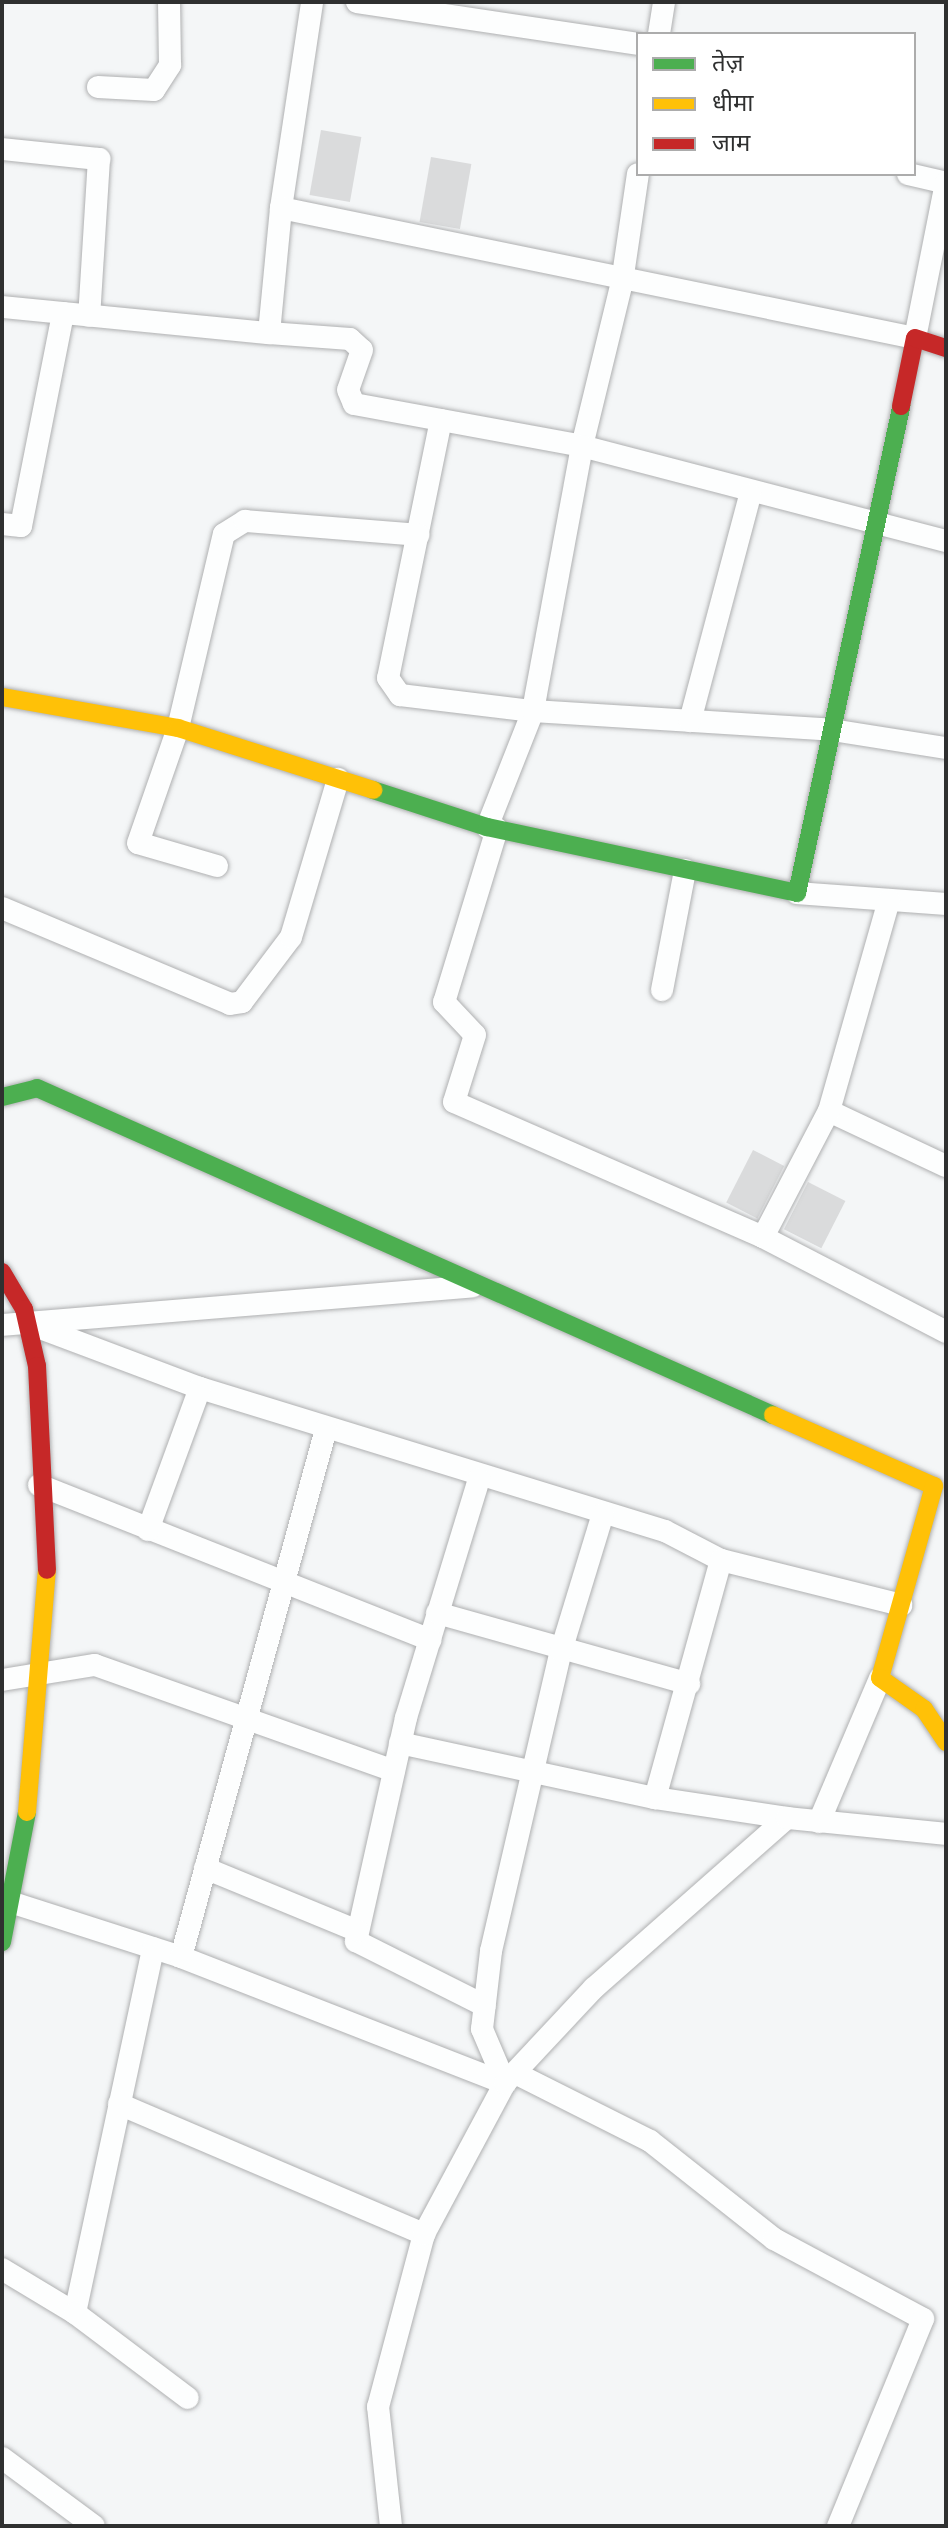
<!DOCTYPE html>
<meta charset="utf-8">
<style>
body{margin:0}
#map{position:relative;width:948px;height:2528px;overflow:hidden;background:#f4f6f7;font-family:"Zilla Slab","Noto Sans Devanagari",serif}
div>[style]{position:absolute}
.building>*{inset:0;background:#dadbdc;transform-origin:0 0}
.roads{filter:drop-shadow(0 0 2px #afb0b1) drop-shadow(0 0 2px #afb0b1)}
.street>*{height:22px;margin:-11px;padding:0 11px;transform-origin:11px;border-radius:11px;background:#fdfefe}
.fast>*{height:18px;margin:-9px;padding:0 9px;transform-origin:9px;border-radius:9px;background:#4caf50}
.slow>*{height:18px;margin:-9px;padding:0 9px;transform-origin:9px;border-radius:9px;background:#ffc107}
.jam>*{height:18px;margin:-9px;padding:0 9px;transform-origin:9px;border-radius:9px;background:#c62828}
span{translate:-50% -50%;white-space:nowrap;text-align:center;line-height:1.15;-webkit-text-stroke:6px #fff;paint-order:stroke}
.frame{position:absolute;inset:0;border:4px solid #2f3030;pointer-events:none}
.legend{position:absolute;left:636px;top:32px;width:280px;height:144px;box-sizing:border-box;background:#fff;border:2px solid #acacac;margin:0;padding:10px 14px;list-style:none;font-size:24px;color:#2f3030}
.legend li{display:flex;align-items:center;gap:16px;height:40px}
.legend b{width:40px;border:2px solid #acacac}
</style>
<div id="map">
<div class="building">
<div style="left:321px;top:130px;width:41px;height:66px;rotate:10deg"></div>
<div style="left:431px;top:157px;width:41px;height:66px;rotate:10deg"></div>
<div style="left:753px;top:1150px;width:35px;height:59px;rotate:27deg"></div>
<div style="left:808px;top:1182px;width:42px;height:53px;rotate:27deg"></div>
</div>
<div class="roads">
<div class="street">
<div style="left:357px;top:2px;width:284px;rotate:8.5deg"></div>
<div style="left:659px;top:34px;width:32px;rotate:-81deg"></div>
<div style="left:98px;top:87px;width:56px;rotate:3.1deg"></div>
<div style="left:154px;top:90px;width:30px;rotate:-57deg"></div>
<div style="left:170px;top:65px;width:63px;rotate:-90.9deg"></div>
<div style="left:2px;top:149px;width:98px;rotate:5.9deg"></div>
<div style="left:99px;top:159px;width:157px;rotate:93.6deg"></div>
<div style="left:908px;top:174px;width:39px;rotate:13deg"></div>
<div style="left:281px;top:208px;width:208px;rotate:-81.4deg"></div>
<div style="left:2px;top:307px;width:268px;rotate:5.6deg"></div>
<div style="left:269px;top:333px;width:126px;rotate:-84.5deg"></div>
<div style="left:281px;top:208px;width:647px;rotate:11.59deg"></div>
<div style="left:915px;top:338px;width:158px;rotate:-78.7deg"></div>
<div style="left:269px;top:333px;width:81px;rotate:4.2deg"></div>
<div style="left:350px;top:339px;width:16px;rotate:43deg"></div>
<div style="left:362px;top:350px;width:42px;rotate:109.3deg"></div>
<div style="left:348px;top:390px;width:15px;rotate:67deg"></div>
<div style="left:354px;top:404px;width:232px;rotate:10.4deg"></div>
<div style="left:582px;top:446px;width:169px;rotate:-76.3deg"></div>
<div style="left:622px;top:282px;width:109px;rotate:-81.6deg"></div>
<div style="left:441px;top:420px;width:263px;rotate:101.6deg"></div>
<div style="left:388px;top:678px;width:21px;rotate:55deg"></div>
<div style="left:400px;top:695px;width:134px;rotate:6.9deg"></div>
<div style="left:533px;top:711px;width:125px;rotate:111.6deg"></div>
<div style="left:2px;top:524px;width:19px;rotate:6deg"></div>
<div style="left:21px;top:526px;width:217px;rotate:-78.8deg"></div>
<div style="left:946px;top:541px;width:376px;rotate:-165.4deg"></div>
<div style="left:582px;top:446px;width:269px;rotate:100.5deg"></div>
<div style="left:533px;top:711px;width:300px;rotate:3.6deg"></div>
<div style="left:832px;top:730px;width:115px;rotate:9deg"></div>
<div style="left:690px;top:721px;width:234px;rotate:-75.1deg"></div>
<div style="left:497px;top:829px;width:181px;rotate:107deg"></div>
<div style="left:444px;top:1002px;width:45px;rotate:46.8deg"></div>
<div style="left:475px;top:1035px;width:70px;rotate:107.4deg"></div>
<div style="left:454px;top:1102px;width:337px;rotate:23.6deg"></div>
<div style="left:763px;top:1237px;width:142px;rotate:-62.4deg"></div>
<div style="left:829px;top:1111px;width:129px;rotate:25.2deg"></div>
<div style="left:217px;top:866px;width:82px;rotate:-163.8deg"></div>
<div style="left:138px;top:843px;width:122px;rotate:-70.8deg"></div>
<div style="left:178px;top:728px;width:199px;rotate:-76.7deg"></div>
<div style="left:224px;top:534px;width:25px;rotate:-32deg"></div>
<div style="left:245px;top:521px;width:174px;rotate:4.6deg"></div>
<div style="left:797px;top:893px;width:149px;rotate:4.2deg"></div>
<div style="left:2px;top:908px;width:247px;rotate:22.8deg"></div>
<div style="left:230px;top:1004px;width:12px;rotate:-9deg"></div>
<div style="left:242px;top:1002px;width:81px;rotate:-53deg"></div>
<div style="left:291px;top:937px;width:165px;rotate:-73.4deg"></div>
<div style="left:662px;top:990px;width:122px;rotate:-79.1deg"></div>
<div style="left:829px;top:1111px;width:219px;rotate:-74.1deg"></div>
<div style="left:763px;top:1237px;width:206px;rotate:27.4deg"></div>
<div style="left:27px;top:1323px;width:185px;rotate:20.6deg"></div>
<div style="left:200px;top:1388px;width:486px;rotate:17.1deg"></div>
<div style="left:665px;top:1531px;width:63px;rotate:27.4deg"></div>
<div style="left:721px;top:1560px;width:186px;rotate:14deg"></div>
<div style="left:2px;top:1325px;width:472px;rotate:-4.7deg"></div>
<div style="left:479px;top:1479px;width:250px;rotate:107deg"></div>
<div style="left:406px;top:1718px;width:229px;rotate:102.6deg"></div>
<div style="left:356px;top:1941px;width:144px;rotate:26.7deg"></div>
<div style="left:39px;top:1485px;width:421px;rotate:21.6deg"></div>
<div style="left:148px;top:1530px;width:151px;rotate:-69.9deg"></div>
<div style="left:437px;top:1613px;width:262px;rotate:15.7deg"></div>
<div style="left:2px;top:1680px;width:94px;rotate:-9.2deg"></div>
<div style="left:95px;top:1665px;width:317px;rotate:19.5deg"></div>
<div style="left:400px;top:1743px;width:261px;rotate:12.2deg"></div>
<div style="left:655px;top:1798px;width:134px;rotate:8.6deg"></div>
<div style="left:655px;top:1798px;width:247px;rotate:-74.5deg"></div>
<div style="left:819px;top:1822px;width:156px;rotate:-67deg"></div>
<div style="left:205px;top:1868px;width:165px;rotate:22.4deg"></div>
<div style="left:10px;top:1902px;width:180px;rotate:17.8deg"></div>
<div style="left:181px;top:1957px;width:548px;rotate:-74.64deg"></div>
<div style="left:181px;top:1957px;width:348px;rotate:21.3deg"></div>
<div style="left:515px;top:2073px;width:151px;rotate:26.7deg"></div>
<div style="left:650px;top:2141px;width:158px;rotate:38.3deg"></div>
<div style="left:774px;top:2239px;width:169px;rotate:28.2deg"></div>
<div style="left:923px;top:2319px;width:224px;rotate:112.3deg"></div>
<div style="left:505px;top:2083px;width:59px;rotate:-113.1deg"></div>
<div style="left:482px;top:2029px;width:79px;rotate:-83.4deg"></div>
<div style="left:491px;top:1951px;width:308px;rotate:-76.9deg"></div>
<div style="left:561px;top:1651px;width:143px;rotate:-73deg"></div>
<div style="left:119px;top:2104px;width:332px;rotate:23.1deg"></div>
<div style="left:2px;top:2269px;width:85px;rotate:31.1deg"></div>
<div style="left:75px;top:2313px;width:373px;rotate:-77.9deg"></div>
<div style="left:75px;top:2313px;width:141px;rotate:37deg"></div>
<div style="left:2px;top:2458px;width:114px;rotate:36.5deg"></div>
<div style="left:391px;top:2526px;width:120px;rotate:-96.2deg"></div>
<div style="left:378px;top:2407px;width:179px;rotate:-75.1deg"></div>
<div style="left:424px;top:2234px;width:171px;rotate:-61.8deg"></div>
<div style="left:505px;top:2083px;width:130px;rotate:-46.9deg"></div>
<div style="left:594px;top:1988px;width:257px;rotate:-41.4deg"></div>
<div style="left:787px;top:1818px;width:160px;rotate:5.7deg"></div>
</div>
<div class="fast">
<div style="left:373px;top:790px;width:120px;rotate:18deg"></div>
<div style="left:487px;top:827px;width:317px;rotate:12deg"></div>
<div style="left:797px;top:893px;width:498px;rotate:-77.9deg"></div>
<div style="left:2px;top:1097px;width:36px;rotate:-14deg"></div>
<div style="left:37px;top:1088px;width:805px;rotate:23.96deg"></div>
<div style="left:2px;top:1942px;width:132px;rotate:-79.1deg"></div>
</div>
<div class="slow">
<div style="left:2px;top:697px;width:179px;rotate:10deg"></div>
<div style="left:178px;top:728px;width:205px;rotate:17.6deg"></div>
<div style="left:773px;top:1415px;width:176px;rotate:23.8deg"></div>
<div style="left:934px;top:1486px;width:199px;rotate:105.7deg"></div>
<div style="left:880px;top:1678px;width:54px;rotate:35.2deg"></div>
<div style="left:924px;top:1709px;width:40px;rotate:56deg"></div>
<div style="left:27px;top:1812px;width:243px;rotate:-85.3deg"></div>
</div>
<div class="jam">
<div style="left:901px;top:406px;width:69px;rotate:-78.4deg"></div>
<div style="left:915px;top:338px;width:33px;rotate:18deg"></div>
<div style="left:2px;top:1272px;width:43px;rotate:59.3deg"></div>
<div style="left:24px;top:1309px;width:58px;rotate:77.2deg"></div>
<div style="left:37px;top:1366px;width:204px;rotate:87.2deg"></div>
</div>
</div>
<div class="frame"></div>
<ul class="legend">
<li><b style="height:10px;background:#4caf50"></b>तेज़</li>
<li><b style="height:10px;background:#ffc107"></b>धीमा</li>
<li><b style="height:10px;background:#c62828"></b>जाम</li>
</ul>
</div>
